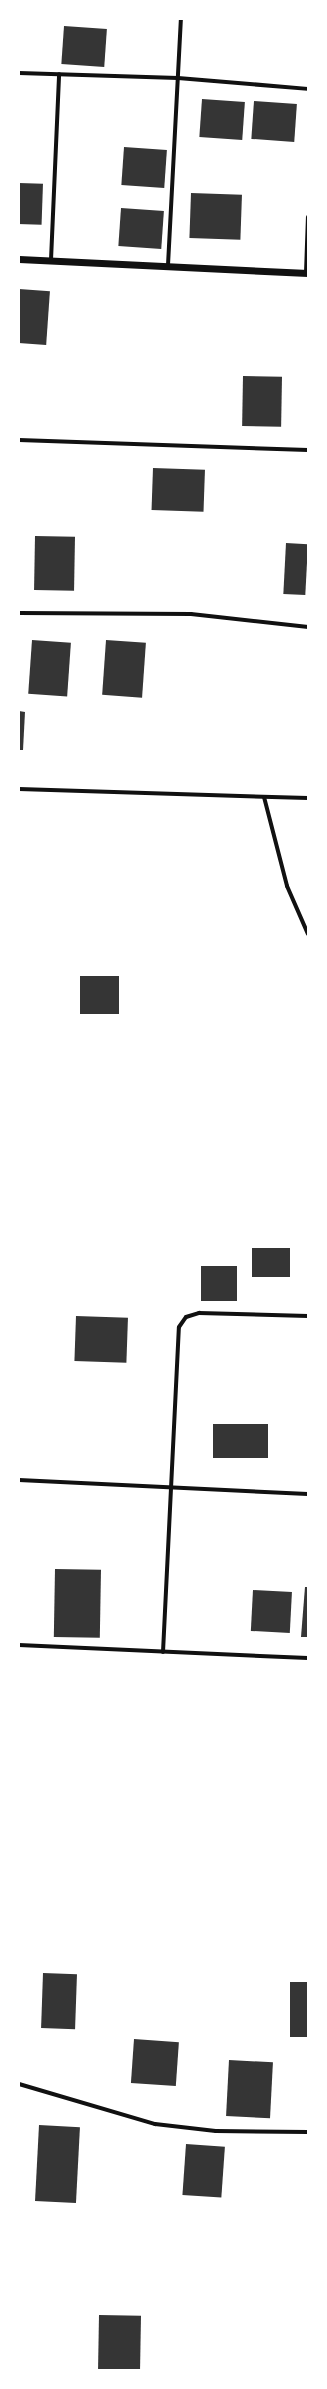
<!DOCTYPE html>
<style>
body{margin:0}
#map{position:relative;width:327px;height:2389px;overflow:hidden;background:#fff;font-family:"Libre Baskerville",serif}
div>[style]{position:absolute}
.building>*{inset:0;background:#353535;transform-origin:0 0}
.minor>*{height:4px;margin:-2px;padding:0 2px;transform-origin:2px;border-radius:2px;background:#111}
.tertiary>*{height:7px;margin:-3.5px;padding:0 3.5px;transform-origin:3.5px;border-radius:3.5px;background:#111}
span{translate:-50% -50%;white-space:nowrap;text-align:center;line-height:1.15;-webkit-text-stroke:4px #fff;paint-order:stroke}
.frame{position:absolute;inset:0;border:20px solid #fff;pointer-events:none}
</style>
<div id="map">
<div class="building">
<div style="left:64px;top:26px;width:43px;height:38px;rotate:4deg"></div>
<div style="left:202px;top:99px;width:43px;height:38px;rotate:4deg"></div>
<div style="left:254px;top:101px;width:43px;height:38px;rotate:4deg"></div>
<div style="left:124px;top:147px;width:43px;height:38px;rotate:4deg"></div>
<div style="left:19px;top:183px;width:24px;height:41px;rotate:2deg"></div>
<div style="left:191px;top:193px;width:51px;height:45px;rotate:2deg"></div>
<div style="left:121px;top:208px;width:43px;height:38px;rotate:4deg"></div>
<div style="left:19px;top:289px;width:31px;height:54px;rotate:4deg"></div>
<div style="left:243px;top:376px;width:39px;height:50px;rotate:1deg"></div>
<div style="left:153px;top:468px;width:52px;height:42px;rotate:2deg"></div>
<div style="left:35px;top:536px;width:40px;height:54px;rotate:1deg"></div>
<div style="left:286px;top:543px;width:22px;height:51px;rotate:3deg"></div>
<div style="left:32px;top:640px;width:39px;height:54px;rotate:4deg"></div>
<div style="left:106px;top:640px;width:40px;height:55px;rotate:4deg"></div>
<div style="clip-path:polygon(19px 711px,25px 712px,23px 750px,19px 750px)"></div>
<div style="left:80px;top:976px;width:39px;height:38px"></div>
<div style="left:252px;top:1248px;width:38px;height:29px"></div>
<div style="left:237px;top:1266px;width:35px;height:36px;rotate:90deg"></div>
<div style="left:76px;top:1316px;width:52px;height:45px;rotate:2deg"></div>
<div style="left:268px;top:1424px;width:34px;height:55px;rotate:90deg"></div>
<div style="left:55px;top:1569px;width:46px;height:68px;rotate:1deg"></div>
<div style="clip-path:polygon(305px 1587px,308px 1587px,308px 1637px,301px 1637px)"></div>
<div style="left:253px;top:1590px;width:39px;height:41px;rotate:3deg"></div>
<div style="left:43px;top:1973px;width:34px;height:55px;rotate:2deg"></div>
<div style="left:290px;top:1982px;width:18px;height:55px"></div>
<div style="left:134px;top:2039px;width:45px;height:44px;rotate:4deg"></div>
<div style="left:229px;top:2060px;width:44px;height:56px;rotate:3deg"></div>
<div style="left:39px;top:2125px;width:41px;height:76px;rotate:3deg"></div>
<div style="left:186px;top:2144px;width:39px;height:51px;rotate:4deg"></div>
<div style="left:99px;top:2315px;width:42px;height:55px;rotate:1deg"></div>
</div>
<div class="minor">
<div style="left:19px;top:73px;width:159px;rotate:1.8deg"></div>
<div style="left:178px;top:78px;width:130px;rotate:4.8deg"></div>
<div style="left:51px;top:260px;width:186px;rotate:-87.5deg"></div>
<div style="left:168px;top:265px;width:246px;rotate:-87deg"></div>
<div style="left:306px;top:273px;width:56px;rotate:-88deg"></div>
<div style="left:19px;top:440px;width:289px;rotate:2deg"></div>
<div style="left:19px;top:613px;width:172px;rotate:0.3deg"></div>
<div style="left:191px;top:614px;width:118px;rotate:6.3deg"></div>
<div style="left:19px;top:789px;width:289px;rotate:1.8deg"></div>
<div style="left:264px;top:797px;width:92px;rotate:75.5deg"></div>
<div style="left:287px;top:886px;width:52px;rotate:66.4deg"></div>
<div style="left:19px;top:1480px;width:289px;rotate:2.8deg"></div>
<div style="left:19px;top:1645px;width:289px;rotate:2.6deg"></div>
<div style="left:163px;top:1652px;width:325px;rotate:-87.2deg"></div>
<div style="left:179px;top:1327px;width:12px;rotate:-55deg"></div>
<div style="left:186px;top:1317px;width:14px;rotate:-17deg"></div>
<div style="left:199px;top:1313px;width:109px;rotate:1.6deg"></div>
<div style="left:19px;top:2084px;width:142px;rotate:16.4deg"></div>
<div style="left:155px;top:2124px;width:61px;rotate:6.5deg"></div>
<div style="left:216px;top:2131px;width:92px;rotate:0.6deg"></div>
</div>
<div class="tertiary">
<div style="left:19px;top:259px;width:289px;rotate:2.8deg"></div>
</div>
<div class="frame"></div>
</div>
